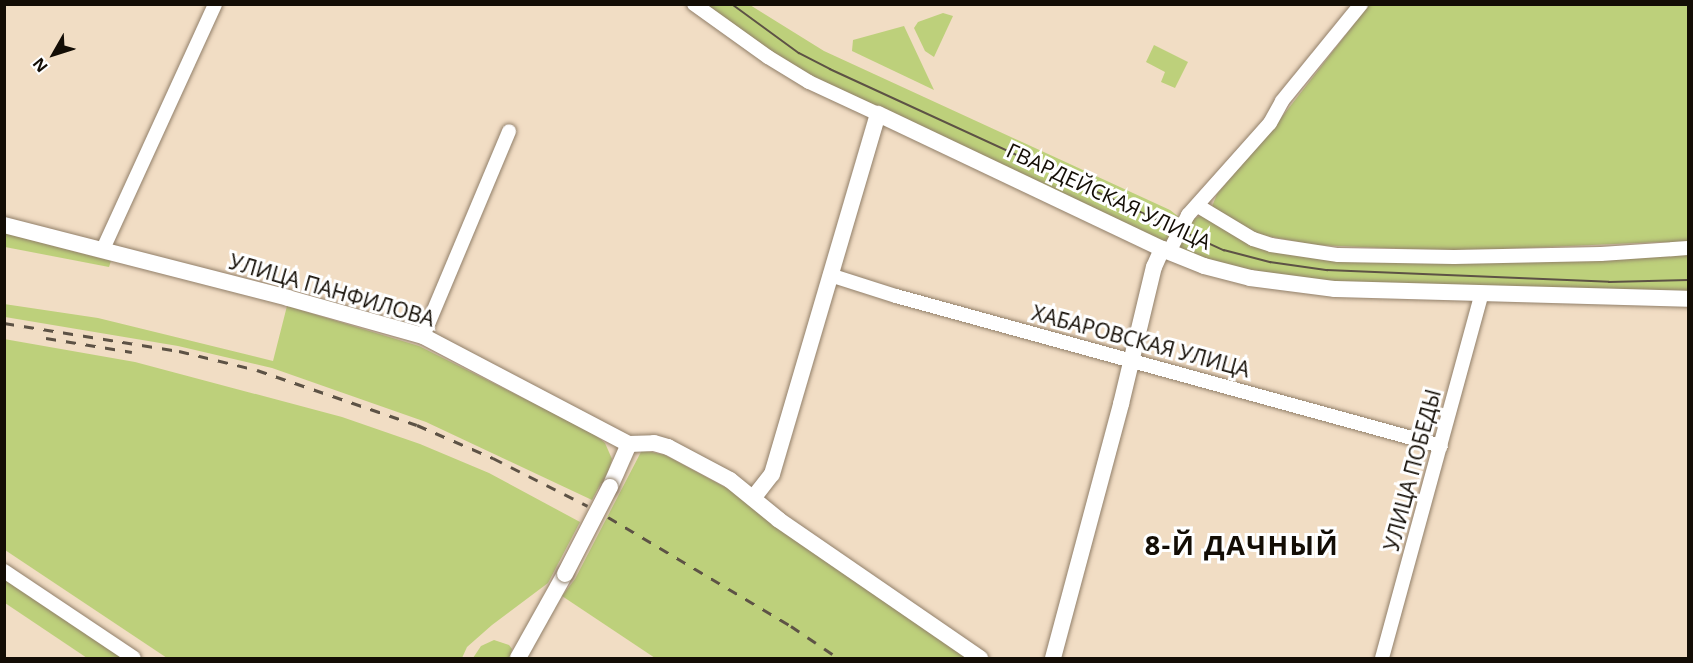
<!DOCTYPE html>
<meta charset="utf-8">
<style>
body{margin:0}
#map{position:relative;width:1693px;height:663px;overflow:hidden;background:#f1ddc4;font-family:"Open Sans",sans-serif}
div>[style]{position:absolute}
.green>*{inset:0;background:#bdd07b}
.roads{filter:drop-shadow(0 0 2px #917f69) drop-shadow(0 0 2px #917f69)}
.minor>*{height:14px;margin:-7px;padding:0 7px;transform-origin:7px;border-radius:7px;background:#fff}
.major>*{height:16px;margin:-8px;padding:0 8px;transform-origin:8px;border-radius:8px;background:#fff}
.tram>*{height:1.5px;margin:-0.75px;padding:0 0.75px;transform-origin:0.75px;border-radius:0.75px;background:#5d5245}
.rail>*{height:3px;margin-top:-1.5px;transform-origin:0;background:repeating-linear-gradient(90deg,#5d5245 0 10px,transparent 0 20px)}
.bridges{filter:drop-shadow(0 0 2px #917f69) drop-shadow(0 0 2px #917f69)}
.major-bridge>*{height:16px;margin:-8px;padding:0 8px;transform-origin:8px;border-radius:8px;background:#fff}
span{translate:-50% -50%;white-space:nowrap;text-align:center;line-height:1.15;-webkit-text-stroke:6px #fff;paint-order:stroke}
.street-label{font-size:21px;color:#130d05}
.district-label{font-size:27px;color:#130d05;font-weight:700;letter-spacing:1.5px}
.frame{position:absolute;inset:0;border:6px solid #130d05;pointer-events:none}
.north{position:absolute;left:24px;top:24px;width:60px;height:60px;-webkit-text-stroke:4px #fff;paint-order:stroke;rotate:231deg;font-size:16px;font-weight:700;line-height:24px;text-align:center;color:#130d05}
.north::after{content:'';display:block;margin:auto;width:21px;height:27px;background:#130d05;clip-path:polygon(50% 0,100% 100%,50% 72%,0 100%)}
</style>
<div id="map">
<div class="green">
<div style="clip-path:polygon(703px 5px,750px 5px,824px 51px,1170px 210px,1179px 217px,1167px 241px,1161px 242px,813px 77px,771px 53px)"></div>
<div style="clip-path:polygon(1369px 5px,1688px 5px,1688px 244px,1660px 242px,1455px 251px,1315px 245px,1256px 234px,1211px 209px,1217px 194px,1274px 127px)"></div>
<div style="clip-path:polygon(943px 13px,953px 16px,934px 57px,925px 51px,914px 28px,918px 22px)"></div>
<div style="clip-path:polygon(904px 26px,934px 90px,852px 51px,853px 40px)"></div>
<div style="clip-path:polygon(1154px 45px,1188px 62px,1175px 88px,1161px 82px,1165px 72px,1146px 62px)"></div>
<div style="clip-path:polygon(1203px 215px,1224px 227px,1331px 254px,1688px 251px,1688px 291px,1334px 284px,1206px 262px,1181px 249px,1180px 245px,1193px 219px)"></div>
<div style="clip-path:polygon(4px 233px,111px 261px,109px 267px,5px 247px)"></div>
<div style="clip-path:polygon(4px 304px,98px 318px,273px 361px,287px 306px,419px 346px,593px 433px,605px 443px,612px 459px,605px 485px,601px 483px,592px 500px,426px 422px,272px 368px,178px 346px,5px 317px)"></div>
<div style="clip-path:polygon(4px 339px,135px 362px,342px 417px,420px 444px,489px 473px,580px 522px,548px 583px,492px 625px,467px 647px,462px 658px,167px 658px,5px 550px)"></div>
<div style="clip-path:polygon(642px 450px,665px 455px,732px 491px,970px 658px,655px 658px,562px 596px,575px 579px)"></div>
<div style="clip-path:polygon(4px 578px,124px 658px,87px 658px,5px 603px)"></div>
<div style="clip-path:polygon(494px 640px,509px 645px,512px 649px,510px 658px,473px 658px,481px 646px)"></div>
</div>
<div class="roads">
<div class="minor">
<div style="left:694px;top:4px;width:91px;rotate:35.6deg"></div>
<div style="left:768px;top:57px;width:48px;rotate:31.4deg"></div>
<div style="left:809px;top:82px;width:76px;rotate:24.9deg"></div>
<div style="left:1198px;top:206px;width:64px;rotate:31deg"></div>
<div style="left:1253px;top:239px;width:19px;rotate:18deg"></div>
<div style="left:1271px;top:245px;width:68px;rotate:8.5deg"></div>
<div style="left:1338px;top:255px;width:116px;rotate:1deg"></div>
<div style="left:1454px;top:257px;width:147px;rotate:-1.2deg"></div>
<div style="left:1601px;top:254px;width:87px;rotate:-3.9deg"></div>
<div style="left:103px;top:249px;width:269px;rotate:-65.4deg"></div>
<div style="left:1169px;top:252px;width:42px;rotate:-62.8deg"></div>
<div style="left:1188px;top:215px;width:123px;rotate:-48.3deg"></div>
<div style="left:1270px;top:123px;width:25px;rotate:-61deg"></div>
<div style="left:1282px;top:101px;width:125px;rotate:-50.8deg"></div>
<div style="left:830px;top:275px;width:69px;rotate:17.7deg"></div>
<div style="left:896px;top:296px;width:565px;rotate:15.39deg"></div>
<div style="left:423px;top:336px;width:222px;rotate:-67.2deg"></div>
<div style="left:4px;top:571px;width:156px;rotate:33.8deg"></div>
<div style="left:1382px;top:658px;width:378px;rotate:-74.7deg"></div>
</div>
<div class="major">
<div style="left:4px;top:225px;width:293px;rotate:14.4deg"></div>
<div style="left:288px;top:298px;width:140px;rotate:15.7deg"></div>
<div style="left:423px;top:336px;width:233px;rotate:27.7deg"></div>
<div style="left:629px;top:444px;width:25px;rotate:-2deg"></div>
<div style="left:654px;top:443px;width:15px;rotate:16deg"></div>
<div style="left:668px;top:447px;width:70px;rotate:28deg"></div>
<div style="left:730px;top:480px;width:63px;rotate:39.2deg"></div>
<div style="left:779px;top:520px;width:244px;rotate:34.5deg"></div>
<div style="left:610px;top:487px;width:47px;rotate:-66.2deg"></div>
<div style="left:754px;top:497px;width:29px;rotate:-52deg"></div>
<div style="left:772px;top:474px;width:375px;rotate:-73.6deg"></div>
<div style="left:878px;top:114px;width:314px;rotate:25.4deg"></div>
<div style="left:1162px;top:249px;width:45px;rotate:22deg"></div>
<div style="left:1204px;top:266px;width:48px;rotate:14.6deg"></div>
<div style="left:1250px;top:278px;width:86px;rotate:7.4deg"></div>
<div style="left:1335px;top:289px;width:353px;rotate:1.6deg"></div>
<div style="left:518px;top:658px;width:96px;rotate:-60.8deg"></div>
<div style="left:1053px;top:658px;width:263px;rotate:-75deg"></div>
<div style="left:1121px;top:404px;width:141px;rotate:-76.5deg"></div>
<div style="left:1154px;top:267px;width:20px;rotate:-66deg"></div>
</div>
</div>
<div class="tram">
<div style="left:732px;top:4px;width:83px;rotate:36.2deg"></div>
<div style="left:799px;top:53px;width:35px;rotate:27deg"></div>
<div style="left:830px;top:69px;width:434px;rotate:24.7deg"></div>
<div style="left:1224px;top:250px;width:48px;rotate:14.6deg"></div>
<div style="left:1270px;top:262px;width:58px;rotate:8deg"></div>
<div style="left:1327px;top:270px;width:282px;rotate:2.4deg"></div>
<div style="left:1609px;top:282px;width:79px;rotate:-1.5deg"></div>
</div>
<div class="rail">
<div style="left:4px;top:323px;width:177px;rotate:9.1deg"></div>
<div style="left:179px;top:351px;width:80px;rotate:13.7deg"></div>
<div style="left:257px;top:370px;width:169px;rotate:19deg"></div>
<div style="left:417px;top:425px;width:83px;rotate:23.5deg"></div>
<div style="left:493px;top:458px;width:106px;rotate:26.8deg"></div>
<div style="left:46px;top:338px;width:87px;rotate:9.2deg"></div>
<div style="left:608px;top:517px;width:213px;rotate:30.8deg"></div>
<div style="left:791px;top:626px;width:57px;rotate:34.2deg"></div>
</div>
<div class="bridges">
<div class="major-bridge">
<div style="left:565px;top:574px;width:98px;rotate:-62.7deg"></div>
</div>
</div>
<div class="street-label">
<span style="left:1109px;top:196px;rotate:25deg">ГВАРДЕЙСКАЯ УЛИЦА</span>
<span style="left:332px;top:290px;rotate:16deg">УЛИЦА ПАНФИЛОВА</span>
<span style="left:1141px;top:341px;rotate:15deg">ХАБАРОВСКАЯ УЛИЦА</span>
<span style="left:1412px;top:470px;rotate:-75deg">УЛИЦА ПОБЕДЫ</span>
</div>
<div class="district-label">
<span style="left:1242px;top:545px">8-Й ДАЧНЫЙ</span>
</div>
<div class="frame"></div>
<div class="north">N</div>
</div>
